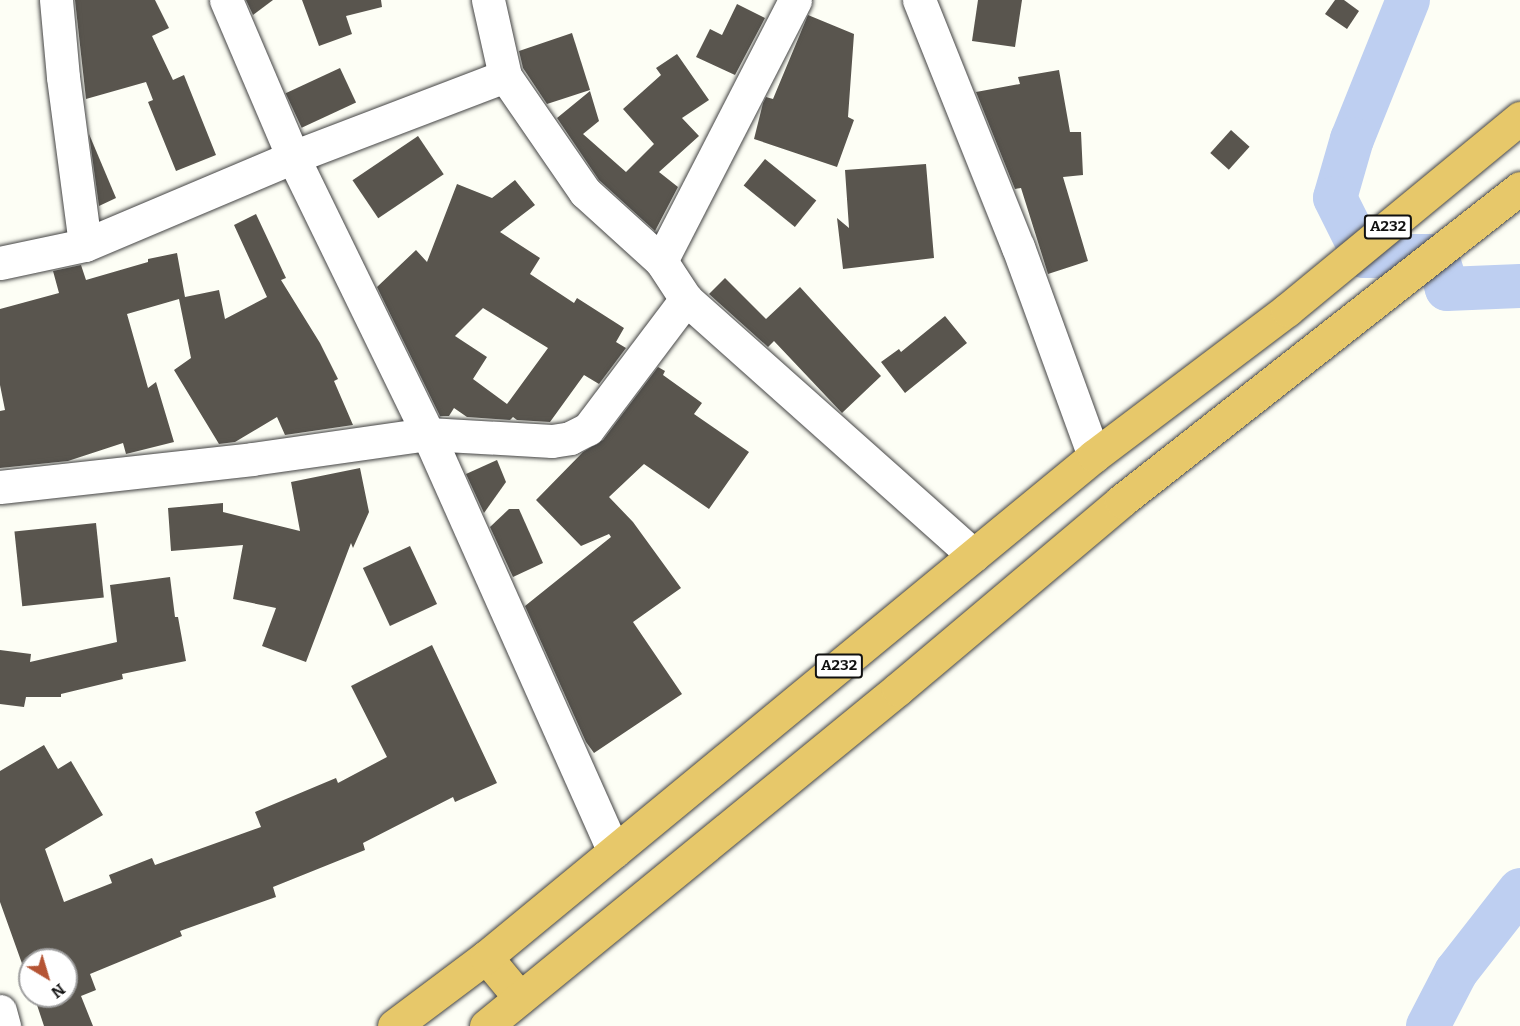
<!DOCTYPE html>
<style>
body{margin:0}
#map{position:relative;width:1520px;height:1026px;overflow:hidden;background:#fdfef5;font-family:Bitter,serif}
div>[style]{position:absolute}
.river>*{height:44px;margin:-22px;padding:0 22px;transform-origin:22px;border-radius:22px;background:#becff1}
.building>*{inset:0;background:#59554e;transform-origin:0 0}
.roads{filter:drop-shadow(0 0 2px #444) drop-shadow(0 0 2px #444)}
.minor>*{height:33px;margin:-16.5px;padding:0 16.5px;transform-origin:16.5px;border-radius:16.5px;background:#fff}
.highway>*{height:33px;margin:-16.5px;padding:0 16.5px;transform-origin:16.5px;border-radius:16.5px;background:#e7c86a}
span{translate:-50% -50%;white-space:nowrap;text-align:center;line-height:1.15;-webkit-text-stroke:6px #fff;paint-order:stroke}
.shield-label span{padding:2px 4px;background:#fff;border:2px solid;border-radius:4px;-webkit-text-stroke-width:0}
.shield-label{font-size:15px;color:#111;font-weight:700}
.north{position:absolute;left:18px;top:948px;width:60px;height:60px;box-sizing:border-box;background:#fff;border:2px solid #a0a0a0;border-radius:50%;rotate:142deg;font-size:16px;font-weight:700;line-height:24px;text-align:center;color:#111}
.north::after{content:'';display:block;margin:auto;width:21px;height:27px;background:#b55434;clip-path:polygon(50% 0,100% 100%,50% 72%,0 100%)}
</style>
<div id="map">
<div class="river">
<div style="left:1408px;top:0;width:150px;rotate:111.9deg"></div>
<div style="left:1352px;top:139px;width:61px;rotate:106.1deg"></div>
<div style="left:1335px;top:198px;width:65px;rotate:63.4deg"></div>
<div style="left:1364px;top:256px;width:73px"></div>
<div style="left:1437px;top:256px;width:34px;rotate:73deg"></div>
<div style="left:1447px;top:289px;width:73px;rotate:-2.4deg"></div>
<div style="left:1428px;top:1026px;width:61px;rotate:-62.6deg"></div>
<div style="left:1456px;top:972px;width:104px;rotate:-52deg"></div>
</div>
<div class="building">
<div style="clip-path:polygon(75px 0,155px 0,169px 28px,152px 36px,173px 80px,184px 75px,216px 155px,176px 171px,148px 102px,153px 100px,146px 82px,86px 99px)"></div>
<div style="clip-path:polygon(246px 0,273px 0,253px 15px)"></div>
<div style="clip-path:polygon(302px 0,381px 0,382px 7px,346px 16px,352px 34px,319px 46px)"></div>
<div style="clip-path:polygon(978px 0,1022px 0,1015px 47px,972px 41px)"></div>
<div style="clip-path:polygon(1335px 0,1344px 0,1359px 11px,1347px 29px,1325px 14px)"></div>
<div style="clip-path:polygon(737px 4px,765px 18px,735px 75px,696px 57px,710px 29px,722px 35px)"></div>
<div style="clip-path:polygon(808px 15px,854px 34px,848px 117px,854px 120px,837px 167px,754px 139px,763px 103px,766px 97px,773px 99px)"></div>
<div style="clip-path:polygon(572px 33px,590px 90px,547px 104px,523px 68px,519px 51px)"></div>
<div style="clip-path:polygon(677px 54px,709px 100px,682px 118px,699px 136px,659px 172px,678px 187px,655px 231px,599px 180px,557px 118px,590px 91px,599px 121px,583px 134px,626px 172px,654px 144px,623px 109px,661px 75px,656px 68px)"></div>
<div style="left:340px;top:68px;width:38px;height:60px;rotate:65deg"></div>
<div style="clip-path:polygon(1059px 70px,1070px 132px,1081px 132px,1083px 175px,1063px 177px,1088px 261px,1048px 274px,1021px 188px,1015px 189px,976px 92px,1020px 84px,1018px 77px)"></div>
<div style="left:1231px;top:130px;width:25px;height:31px;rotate:42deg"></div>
<div style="clip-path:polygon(89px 134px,116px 198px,99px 206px)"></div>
<div style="left:418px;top:136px;width:46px;height:79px;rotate:56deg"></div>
<div style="left:765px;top:159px;width:66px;height:34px;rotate:39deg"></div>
<div style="clip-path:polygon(926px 164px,934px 258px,843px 269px,837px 218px,849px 228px,845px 170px)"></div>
<div style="clip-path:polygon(evenodd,515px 180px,535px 205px,500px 232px,540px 258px,530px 274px,574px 303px,577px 298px,624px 328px,616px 342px,626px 348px,599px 384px,584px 375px,550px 422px,517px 420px,513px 417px,510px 420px,467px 417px,454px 408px,449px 416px,440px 416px,377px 287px,416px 250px,427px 262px,457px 184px,492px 198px,515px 180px,483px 308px,548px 348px,507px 404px,473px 379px,487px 357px,455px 336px,483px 308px)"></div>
<div style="clip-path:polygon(256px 214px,286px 278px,281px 280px,320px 343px,338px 379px,334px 381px,353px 425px,285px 435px,277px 417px,235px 442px,219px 444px,174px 370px,191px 358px,179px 299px,127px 314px,148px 388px,156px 382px,174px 442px,126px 454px,123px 443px,68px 461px,0 468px,0 411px,5px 410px,0 385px,0 309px,59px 293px,53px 271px,81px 265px,86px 280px,148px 262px,148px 259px,177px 253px,185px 297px,219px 290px,225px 319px,267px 297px,234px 225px)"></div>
<div style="clip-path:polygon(725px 278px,766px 319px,800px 287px,881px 376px,842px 413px,774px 341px,768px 347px,709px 294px)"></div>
<div style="clip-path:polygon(945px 316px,967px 343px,905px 393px,881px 362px,899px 349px,901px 352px)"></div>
<div style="clip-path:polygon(658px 367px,665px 371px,663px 375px,702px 403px,694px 414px,749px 452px,709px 509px,644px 464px,609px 497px,633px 522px,681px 588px,633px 622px,682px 694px,594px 753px,586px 742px,525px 606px,611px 537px,609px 534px,581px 546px,536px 500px,583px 452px,603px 440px)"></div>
<div style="clip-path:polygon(497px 460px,506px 482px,484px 513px,466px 474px)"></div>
<div style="clip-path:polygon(360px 468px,369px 512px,353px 548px,351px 543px,306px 662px,262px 646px,276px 608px,233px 599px,243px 545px,171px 551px,168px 508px,223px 503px,223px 512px,300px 531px,291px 482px)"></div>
<div style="clip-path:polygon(509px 509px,519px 509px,543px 563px,513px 577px,490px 527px)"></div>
<div style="left:96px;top:523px;width:75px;height:82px;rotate:84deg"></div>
<div style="left:410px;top:546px;width:64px;height:52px;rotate:65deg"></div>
<div style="clip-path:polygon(170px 577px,175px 617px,178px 617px,186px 661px,122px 674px,123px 679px,61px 694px,61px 697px,26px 697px,24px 707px,0 704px,0 650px,31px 654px,30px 662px,117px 642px,110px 585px)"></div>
<div style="clip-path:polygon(432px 645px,497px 783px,455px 802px,453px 797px,363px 843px,365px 850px,273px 887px,276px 897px,180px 931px,182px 936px,90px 974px,96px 990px,81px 996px,93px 1026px,44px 1026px,34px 996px,66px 996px,66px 960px,30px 960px,30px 986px,0 902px,0 771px,44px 745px,58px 769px,71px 761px,103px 815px,45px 849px,64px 902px,112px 883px,109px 875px,152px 858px,155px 865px,261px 827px,255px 812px,336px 778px,338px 783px,387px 757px,351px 686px)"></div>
</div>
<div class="roads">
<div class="minor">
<div style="left:56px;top:0;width:77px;rotate:84.8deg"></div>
<div style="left:63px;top:77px;width:169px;rotate:82.5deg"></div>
<div style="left:226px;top:0;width:171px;rotate:66.9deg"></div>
<div style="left:293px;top:157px;width:308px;rotate:64deg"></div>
<div style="left:428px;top:434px;width:457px;rotate:66deg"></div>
<div style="left:488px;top:0;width:78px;rotate:77.4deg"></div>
<div style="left:505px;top:76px;width:141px;rotate:55.4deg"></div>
<div style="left:585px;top:192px;width:103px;rotate:42.2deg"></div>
<div style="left:661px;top:261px;width:45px;rotate:56.7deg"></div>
<div style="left:686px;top:299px;width:385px;rotate:41.7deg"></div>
<div style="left:919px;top:0;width:266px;rotate:68.2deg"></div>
<div style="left:1018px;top:247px;width:222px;rotate:70deg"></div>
<div style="left:661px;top:261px;width:293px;rotate:-62.8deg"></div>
<div style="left:0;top:263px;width:87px;rotate:-12deg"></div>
<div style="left:85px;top:245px;width:226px;rotate:-22.9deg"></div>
<div style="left:293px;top:157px;width:227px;rotate:-20.9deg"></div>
<div style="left:0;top:487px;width:254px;rotate:-6.3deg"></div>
<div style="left:252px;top:459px;width:178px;rotate:-8.1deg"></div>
<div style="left:428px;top:434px;width:124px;rotate:3.2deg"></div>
<div style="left:552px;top:441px;width:18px;rotate:-9deg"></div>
<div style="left:570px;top:438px;width:20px;rotate:-27deg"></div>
<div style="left:588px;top:429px;width:163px;rotate:-53deg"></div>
<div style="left:0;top:1011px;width:16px;rotate:75deg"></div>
</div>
<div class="highway">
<div style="left:486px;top:957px;width:53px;rotate:50.3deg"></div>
<div style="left:394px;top:1026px;width:115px;rotate:-36.9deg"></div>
<div style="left:486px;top:957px;width:788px;rotate:-39.49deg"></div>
<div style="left:1094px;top:456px;width:242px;rotate:-37.1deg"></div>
<div style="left:1287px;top:310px;width:302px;rotate:-39.5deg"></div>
<div style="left:486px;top:1026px;width:532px;rotate:-39.28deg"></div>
<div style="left:898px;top:689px;width:292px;rotate:-40.1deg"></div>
<div style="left:1121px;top:501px;width:507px;rotate:-38.11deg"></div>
</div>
</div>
<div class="shield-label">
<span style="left:1388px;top:227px">A232</span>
<span style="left:839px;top:666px">A232</span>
</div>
<div class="north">N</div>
</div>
